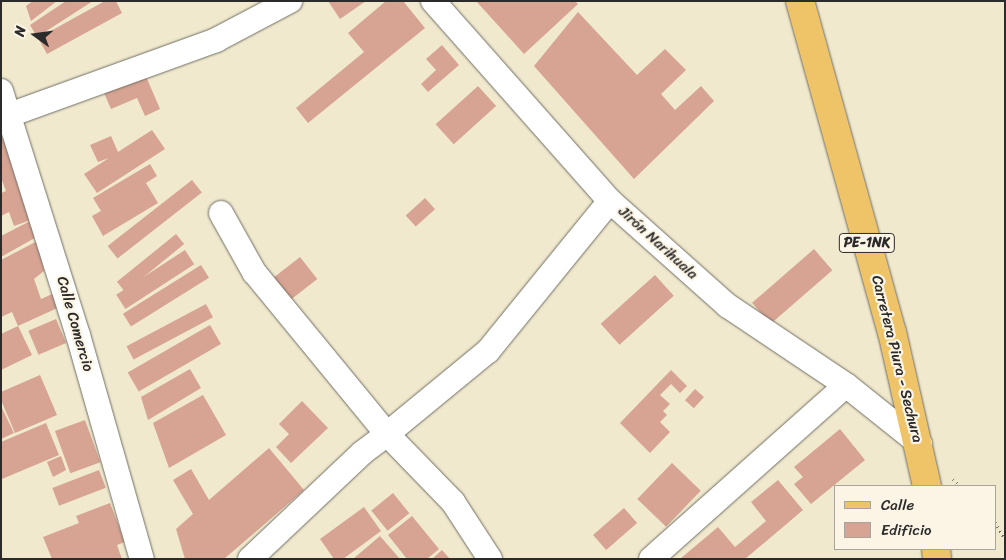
<!DOCTYPE html>
<html>
<head>
<meta charset="utf-8">
<style>
  body { margin:0 }
  #map { position:relative; width:1006px; height:560px; overflow:hidden; background:#f0e9ce; font-family:Sriracha,sans-serif }
  div>[style] { position:absolute }
  .building>* { inset:0; background:#d7a392; transform-origin:0 0 }
  .path>* { height:3px; margin-top:-1.5px; transform-origin:0; background:repeating-linear-gradient(90deg,#706e64 0 1px,transparent 0 5px) }
  .roads { filter:drop-shadow(0 0 1px #706e64) drop-shadow(0 0 1px #706e64) }
  .minor>* { height:24px; margin:-12px; padding:0 12px; transform-origin:12px; border-radius:12px; background:#fff }
  .major>* { height:28px; margin:-14px; padding:0 14px; transform-origin:14px; border-radius:14px; background:#efc469 }
  span { translate:-50% -50%; white-space:nowrap; text-align:center; line-height:1.15; -webkit-text-stroke:4.5px #fcf5e5; paint-order:stroke }
  .shield-label span { padding:1px 4px; background:#fcf5e5; border:1px solid; border-radius:4px; -webkit-text-stroke-width:0 }
  .shield-label { font-size:14px; color:#2b2b2b; font-weight:700 }
  .street-label { font-size:15px; color:#2b2b2b }
  .frame { position:absolute; inset:0; border:2px solid #2b2b2b; pointer-events:none }
  .legend { position:absolute; left:834px; top:485px; width:162px; height:65px; box-sizing:border-box; background:#fcf5e5; border:1px solid #a8a49b; margin:0; padding:6px 9px; list-style:none; font-size:15px; color:#2b2b2b }
  .legend li { display:flex; align-items:center; gap:10px; height:25px }
  .legend b { width:25px; border:1px solid #a8a49b }
  .north { position:absolute; left:10px; top:10px; width:50px; height:50px; -webkit-text-stroke:4px #fcf5e5; paint-order:stroke; rotate:284deg; font-size:14px; font-weight:700; line-height:20px; text-align:center; color:#2b2b2b }
  .north::after { content:''; display:block; margin:auto; width:18px; height:22px; background:#2b2b2b; clip-path:polygon(50% 0,100% 100%,50% 72%,0 100%) }
</style>
</head>
<body>
<div id="map">
  <div class="building">
    <i style="clip-path:polygon(33px 1px,57px 1px,31px 21px,26px 6px)"></i>
    <i style="clip-path:polygon(66px 1px,93px 1px,37px 37px,30px 25px)"></i>
    <i style="clip-path:polygon(105px 1px,116px 1px,122px 13px,47px 54px,38px 38px)"></i>
    <i style="clip-path:polygon(328px 1px,366px 1px,340px 19px)"></i>
    <i style="clip-path:polygon(386px 1px,403px 1px,425px 28px,308px 123px,296px 108px,364px 52px,348px 33px)"></i>
    <i style="clip-path:polygon(476px 1px,575px 1px,578px 4px,524px 54px)"></i>
    <i style="clip-path:polygon(578px 12px,637px 75px,665px 49px,686px 70px,661px 94px,675px 110px,701px 86px,714px 101px,634px 179px,534px 66px)"></i>
    <i style="clip-path:polygon(442px 45px,459px 65px,428px 92px,421px 84px,436px 70px,426px 59px)"></i>
    <i style="clip-path:polygon(145px 74px,160px 109px,145px 116px,137px 98px,111px 109px,104px 93px)"></i>
    <i style="left:478px;top:86px;width:27px;height:57px;rotate:48deg"></i>
    <i style="clip-path:polygon(152px 130px,165px 149px,97px 193px,84px 174px,109px 158px,98px 162px,90px 145px,111px 136px,118px 152px)"></i>
    <i style="clip-path:polygon(9px 136px,32px 202px,36px 218px,40px 235px,1px 257px,1px 236px,36px 218px,14px 226px,9px 212px,1px 216px,1px 193px,6px 191px,1px 178px,1px 139px)"></i>
    <i style="clip-path:polygon(150px 164px,157px 176px,146px 183px,158px 203px,103px 236px,92px 216px,101px 211px,93px 198px)"></i>
    <i style="left:192px;top:180px;width:16px;height:107px;rotate:52deg"></i>
    <i style="left:425px;top:198px;width:15px;height:26px;rotate:48deg"></i>
    <i style="left:176px;top:234px;width:13px;height:76px;rotate:51deg"></i>
    <i style="clip-path:polygon(43px 238px,48px 257px,42px 262px,44px 271px,34px 279px,41px 299px,59px 291px,64px 305px,18px 326px,12px 312px,1px 317px,1px 260px)"></i>
    <i style="left:814px;top:249px;width:28px;height:82px;rotate:49deg"></i>
    <i style="left:185px;top:250px;width:17px;height:82px;rotate:57deg"></i>
    <i style="left:300px;top:257px;width:28px;height:41px;rotate:52deg"></i>
    <i style="left:201px;top:265px;width:15px;height:92px;rotate:58deg"></i>
    <i style="left:655px;top:275px;width:28px;height:73px;rotate:48deg"></i>
    <i style="left:206px;top:304px;width:15px;height:90px;rotate:62deg"></i>
    <i style="left:56px;top:319px;width:26px;height:30px;rotate:67deg"></i>
    <i style="left:210px;top:325px;width:22px;height:95px;rotate:60deg"></i>
    <i style="clip-path:polygon(18px 326px,32px 355px,1px 370px,1px 334px)"></i>
    <i style="clip-path:polygon(190px 369px,201px 388px,148px 420px,141px 397px)"></i>
    <i style="clip-path:polygon(671px 370px,687px 386px,680px 393px,671px 384px,660px 395px,670px 404px,663px 411px,667px 415px,660px 422px,670px 432px,650px 453px,620px 423px)"></i>
    <i style="clip-path:polygon(40px 375px,57px 415px,15px 433px,1px 400px,1px 392px)"></i>
    <i style="left:695px;top:389px;width:12px;height:15px;rotate:42deg"></i>
    <i style="clip-path:polygon(203px 395px,226px 435px,169px 468px,153px 423px)"></i>
    <i style="clip-path:polygon(302px 401px,328px 428px,291px 463px,276px 447px,289px 434px,279px 424px)"></i>
    <i style="clip-path:polygon(1px 406px,14px 433px,1px 439px)"></i>
    <i style="left:85px;top:420px;width:45px;height:32px;rotate:70deg"></i>
    <i style="clip-path:polygon(46px 423px,59px 455px,2px 479px,1px 442px)"></i>
    <i style="clip-path:polygon(840px 429px,865px 460px,811px 504px,794px 484px,803px 477px,794px 467px)"></i>
    <i style="clip-path:polygon(269px 448px,304px 490px,224px 559px,185px 559px,176px 529px,193px 514px,173px 480px,191px 469px,209px 500px)"></i>
    <i style="clip-path:polygon(61px 456px,66px 470px,53px 477px,47px 462px)"></i>
    <i style="left:672px;top:463px;width:40px;height:50px;rotate:44deg"></i>
    <i style="left:99px;top:470px;width:19px;height:50px;rotate:69deg"></i>
    <i style="clip-path:polygon(778px 480px,803px 510px,745px 559px,680px 559px,718px 527px,735px 547px,766px 521px,751px 502px)"></i>
    <i style="left:393px;top:493px;width:26px;height:28px;rotate:51deg"></i>
    <i style="clip-path:polygon(110px 503px,125px 542px,117px 545px,122px 559px,52px 559px,43px 537px,79px 523px,76px 516px)"></i>
    <i style="clip-path:polygon(364px 507px,381px 531px,343px 559px,334px 559px,320px 539px)"></i>
    <i style="left:624px;top:508px;width:20px;height:41px;rotate:49deg"></i>
    <i style="clip-path:polygon(412px 516px,439px 549px,427px 559px,407px 559px,388px 535px)"></i>
    <i style="clip-path:polygon(380px 536px,400px 559px,353px 559px)"></i>
    <i style="clip-path:polygon(442px 550px,450px 559px,432px 559px)"></i>
  </div>
  <div class="path">
    <i style="left:953px;top:479px;width:10px;rotate:45deg"></i>
    <i style="left:995px;top:522px;width:20px;rotate:60deg"></i>
  </div>
  <div class="roads">
    <div class="minor">
      <i style="left:433px;top:1px;width:267px;rotate:48.5deg"></i>
      <i style="left:610px;top:201px;width:158px;rotate:41.7deg"></i>
      <i style="left:728px;top:306px;width:142px;rotate:33.8deg"></i>
      <i style="left:846px;top:385px;width:95px;rotate:38.6deg"></i>
      <i style="left:1px;top:91px;width:256px;rotate:72.5deg"></i>
      <i style="left:78px;top:335px;width:233px;rotate:74.1deg"></i>
      <i style="left:1px;top:118px;width:229px;rotate:-19.9deg"></i>
      <i style="left:216px;top:40px;width:84px;rotate:-27.8deg"></i>
      <i style="left:221px;top:213px;width:68px;rotate:60.8deg"></i>
      <i style="left:254px;top:272px;width:210px;rotate:50.6deg"></i>
      <i style="left:387px;top:434px;width:131px;rotate:-39.4deg"></i>
      <i style="left:488px;top:351px;width:193px;rotate:-50.9deg"></i>
      <i style="left:250px;top:559px;width:154px;rotate:-43.4deg"></i>
      <i style="left:362px;top:453px;width:31px;rotate:-37deg"></i>
      <i style="left:387px;top:434px;width:95px;rotate:45.9deg"></i>
      <i style="left:453px;top:502px;width:68px;rotate:57deg"></i>
      <i style="left:651px;top:559px;width:261px;rotate:-41.7deg"></i>
    </div>
    <div class="major">
      <i style="left:800px;top:1px;width:344px;rotate:74.5deg"></i>
      <i style="left:892px;top:332px;width:158px;rotate:77.2deg"></i>
      <i style="left:936px;top:549px;width:10px;rotate:84deg"></i>
    </div>
  </div>
  <div class="shield-label">
    <span style="left:867px;top:243px">PE-1NK</span>
  </div>
  <div class="street-label">
    <span style="left:658px;top:243px;rotate:42deg">Jirón Narihuala</span>
    <span style="left:75px;top:324px;rotate:74deg">Calle Comercio</span>
    <span style="left:897px;top:359px;rotate:76deg">Carretera Piura - Sechura</span>
  </div>
  <div class="frame"></div>
  <ul class="legend">
  <li><b style="height:6px;background:#efc469"></b>Calle</li>
  <li><b style="height:14px;background:#d7a392"></b>Edificio</li>
  </ul>
  <div class="north">N</div>
</div>
</body>
</html>
